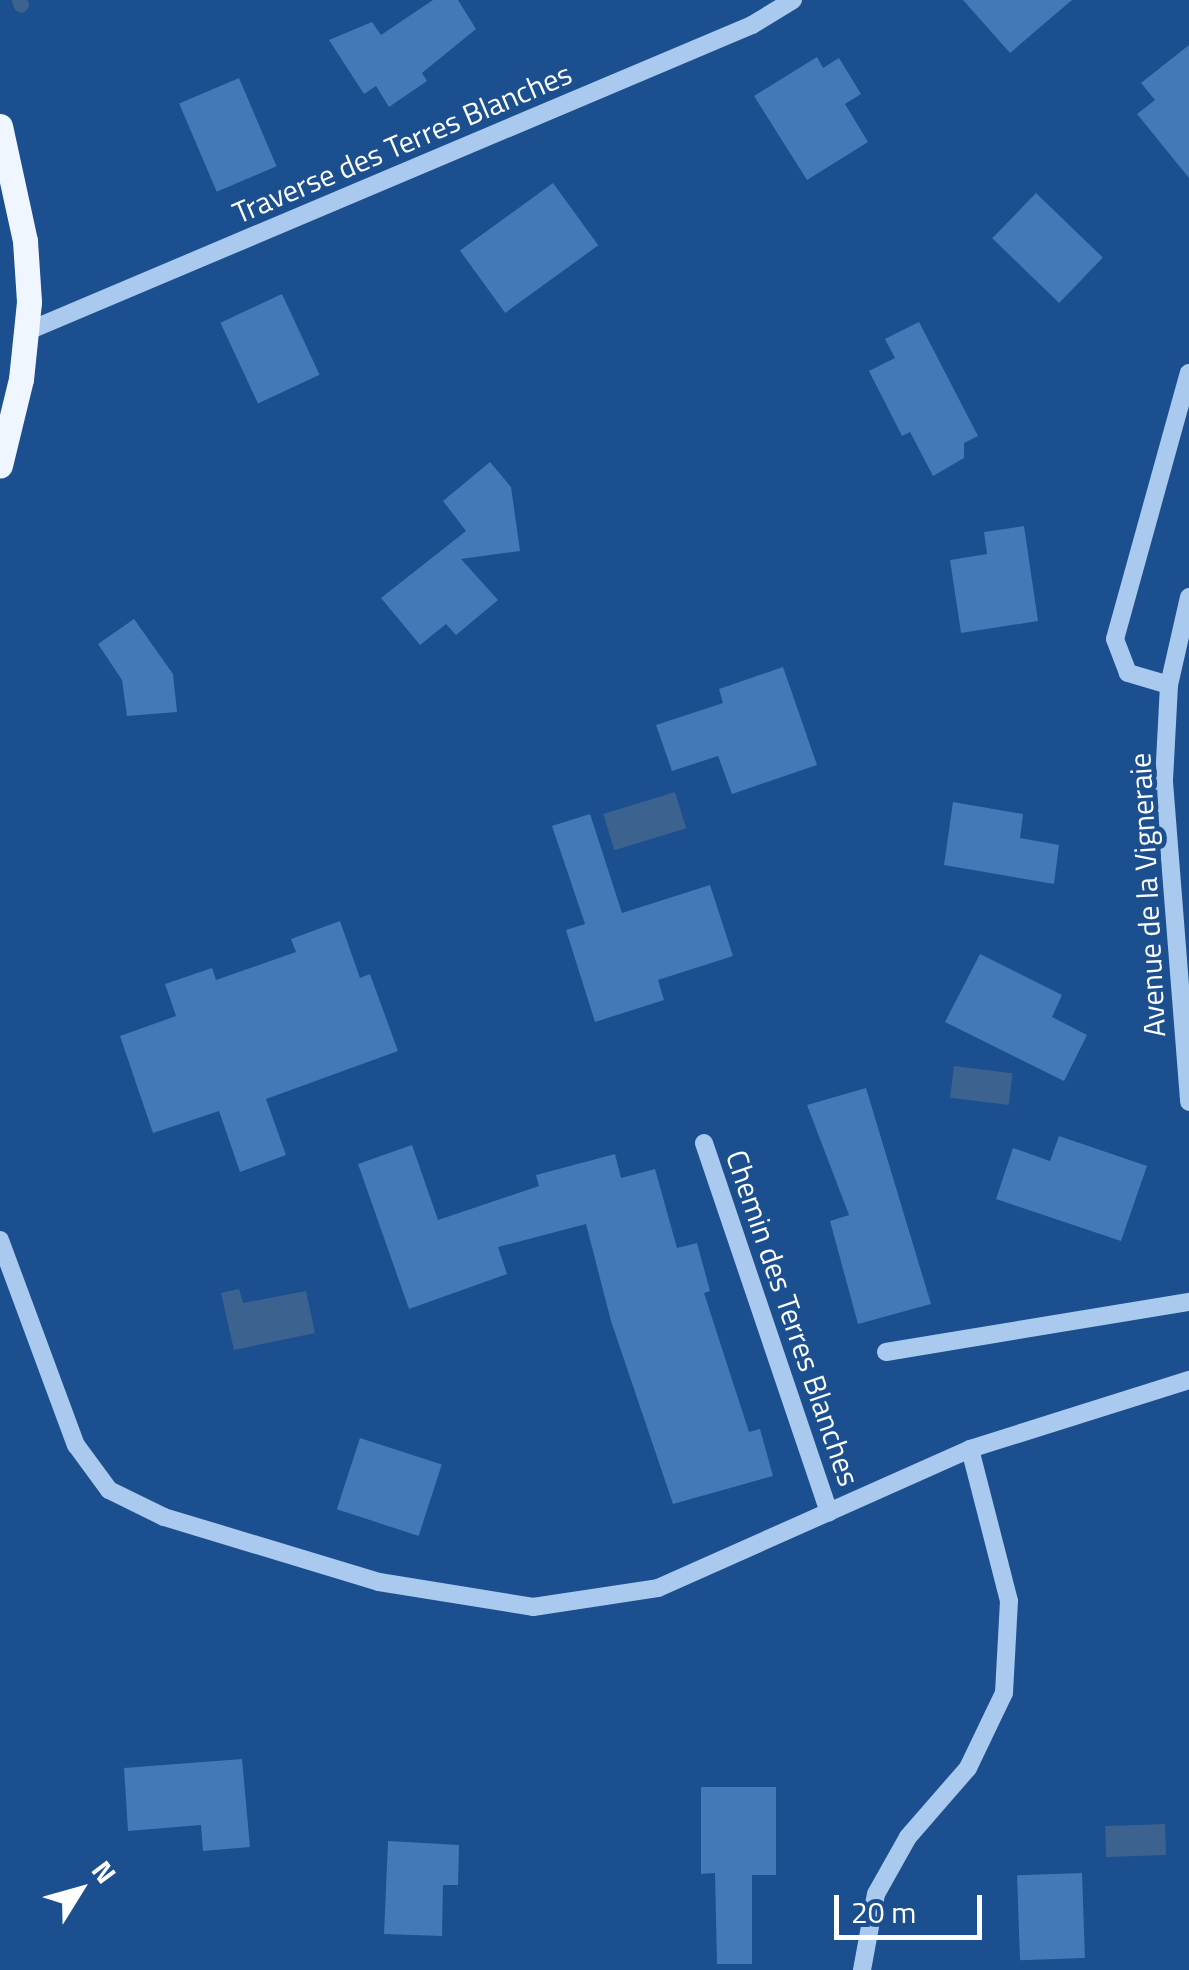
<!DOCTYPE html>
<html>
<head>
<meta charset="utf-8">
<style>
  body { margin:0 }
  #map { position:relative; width:1189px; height:1970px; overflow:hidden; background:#1b4f8f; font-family:"Titillium Web",sans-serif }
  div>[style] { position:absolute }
  .water>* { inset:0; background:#3c6290; transform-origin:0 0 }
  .stream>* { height:15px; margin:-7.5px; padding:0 7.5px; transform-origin:7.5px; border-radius:7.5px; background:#3c6290 }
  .building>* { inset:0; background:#4478b7; transform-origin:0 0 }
  .minor>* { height:18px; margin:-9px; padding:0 9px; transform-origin:9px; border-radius:9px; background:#a9c9ee }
  .major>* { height:25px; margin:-12.5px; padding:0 12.5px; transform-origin:12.5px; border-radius:12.5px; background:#f0f6ff }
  span { translate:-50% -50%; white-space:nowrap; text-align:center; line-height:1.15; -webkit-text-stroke:10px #1b4f8f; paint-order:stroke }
  .street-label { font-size:30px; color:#fff }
  .north { position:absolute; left:30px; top:1840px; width:100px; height:100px; -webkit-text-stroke:8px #1b4f8f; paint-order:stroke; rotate:53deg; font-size:28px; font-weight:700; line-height:40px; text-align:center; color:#fff }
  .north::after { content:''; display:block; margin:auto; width:35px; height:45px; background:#fff; clip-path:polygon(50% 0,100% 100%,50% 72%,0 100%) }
  .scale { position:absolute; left:834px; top:1895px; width:148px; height:45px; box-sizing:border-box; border:5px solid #fff; border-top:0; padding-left:12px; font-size:30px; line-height:35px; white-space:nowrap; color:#fff; -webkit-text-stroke:8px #1b4f8f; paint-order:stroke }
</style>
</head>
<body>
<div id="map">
  <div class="water">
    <i style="left:675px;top:792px;width:38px;height:75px;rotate:73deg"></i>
    <i style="left:954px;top:1066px;width:59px;height:32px;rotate:7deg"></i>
    <i style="clip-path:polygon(239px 1289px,243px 1303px,306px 1291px,315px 1333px,234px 1350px,221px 1293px)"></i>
    <i style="left:1165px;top:1824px;width:31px;height:60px;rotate:88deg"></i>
  </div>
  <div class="stream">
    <i style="left:19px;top:0;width:5px;rotate:68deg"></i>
  </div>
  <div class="building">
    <i style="clip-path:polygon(433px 0,458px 0,476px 29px,422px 73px,427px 81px,389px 107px,376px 86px,364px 94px,329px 40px,372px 22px,381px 35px)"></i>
    <i style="clip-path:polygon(963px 0,1072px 0,1010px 53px)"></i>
    <i style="clip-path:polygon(1189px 45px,1189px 178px,1137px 114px,1155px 100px,1141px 83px)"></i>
    <i style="clip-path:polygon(817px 57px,823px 68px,839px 58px,861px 94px,845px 104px,868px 142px,807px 180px,754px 96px)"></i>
    <i style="left:239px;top:78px;width:96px;height:65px;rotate:67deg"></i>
    <i style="left:553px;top:183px;width:77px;height:115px;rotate:54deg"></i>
    <i style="left:1036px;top:193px;width:93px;height:63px;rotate:44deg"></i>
    <i style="left:282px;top:294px;width:89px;height:68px;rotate:65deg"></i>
    <i style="clip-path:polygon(919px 322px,978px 436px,964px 443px,964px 458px,933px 476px,910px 432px,902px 436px,869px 371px,895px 358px,885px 339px)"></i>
    <i style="clip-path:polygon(490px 462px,511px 487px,520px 551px,461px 559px,498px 600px,456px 635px,446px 624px,420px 645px,381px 598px,466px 531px,443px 501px)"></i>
    <i style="clip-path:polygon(1024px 526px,1038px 621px,961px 633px,950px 560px,987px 554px,984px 532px)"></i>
    <i style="clip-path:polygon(134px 619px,173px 674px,177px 712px,127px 716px,122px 680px,98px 644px)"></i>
    <i style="clip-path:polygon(783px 667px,817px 765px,732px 794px,718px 756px,672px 771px,656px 725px,723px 703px,719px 689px)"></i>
    <i style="clip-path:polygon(953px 802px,1023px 814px,1020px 838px,1059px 845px,1054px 884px,944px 865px)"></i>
    <i style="clip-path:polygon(590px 814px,622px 913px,710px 885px,733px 956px,658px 980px,664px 1000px,595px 1022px,566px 930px,585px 924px,552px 826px)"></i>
    <i style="clip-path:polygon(340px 921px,360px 978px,370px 974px,398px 1051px,266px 1099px,286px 1155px,240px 1172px,219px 1111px,153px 1133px,120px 1036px,176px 1016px,165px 984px,212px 968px,216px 980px,296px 952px,291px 939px)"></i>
    <i style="clip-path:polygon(980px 954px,1062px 995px,1052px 1017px,1087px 1035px,1064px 1081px,945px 1022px)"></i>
    <i style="clip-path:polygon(866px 1088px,931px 1304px,858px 1324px,830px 1221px,849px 1215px,807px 1105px)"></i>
    <i style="clip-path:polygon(1059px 1136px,1147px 1166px,1121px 1241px,996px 1199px,1013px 1148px,1050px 1161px)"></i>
    <i style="clip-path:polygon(412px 1145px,438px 1220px,539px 1186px,536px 1175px,615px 1154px,621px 1178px,655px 1169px,677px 1248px,697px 1243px,710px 1291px,704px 1293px,749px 1432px,760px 1429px,773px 1476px,673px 1504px,611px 1321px,586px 1224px,498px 1247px,507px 1274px,409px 1309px,358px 1164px)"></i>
    <i style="left:360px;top:1438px;width:86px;height:75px;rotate:18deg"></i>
    <i style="clip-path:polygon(242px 1759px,250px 1847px,203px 1851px,201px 1825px,128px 1831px,124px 1768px)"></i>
    <i style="clip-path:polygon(701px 1787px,776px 1787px,776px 1875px,752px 1875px,752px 1964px,717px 1964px,715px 1873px,701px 1874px)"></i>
    <i style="clip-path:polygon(388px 1841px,459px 1845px,458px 1885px,443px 1885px,442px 1936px,384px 1934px)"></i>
    <i style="left:1082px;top:1873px;width:85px;height:65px;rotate:88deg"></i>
  </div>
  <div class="minor">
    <i style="left:28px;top:331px;width:786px;rotate:-22.91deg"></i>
    <i style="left:752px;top:25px;width:48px;rotate:-31.4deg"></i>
    <i style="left:1189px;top:597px;width:90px;rotate:102.8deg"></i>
    <i style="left:1169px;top:685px;width:97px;rotate:93deg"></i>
    <i style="left:1164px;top:782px;width:321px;rotate:85.5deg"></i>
    <i style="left:1169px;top:685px;width:43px;rotate:-163.7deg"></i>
    <i style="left:1128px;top:673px;width:36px;rotate:-111deg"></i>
    <i style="left:1115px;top:639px;width:276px;rotate:-74.5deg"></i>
    <i style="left:704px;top:1143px;width:390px;rotate:71.3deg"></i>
    <i style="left:0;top:1240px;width:219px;rotate:69.7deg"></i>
    <i style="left:76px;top:1445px;width:56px;rotate:53.7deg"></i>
    <i style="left:109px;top:1490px;width:61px;rotate:26.1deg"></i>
    <i style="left:164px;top:1517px;width:225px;rotate:16.8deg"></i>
    <i style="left:379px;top:1582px;width:156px;rotate:9.2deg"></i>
    <i style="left:533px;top:1607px;width:126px;rotate:-8.6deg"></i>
    <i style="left:658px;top:1588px;width:342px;rotate:-24deg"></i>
    <i style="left:970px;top:1449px;width:230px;rotate:-17.5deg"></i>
    <i style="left:886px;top:1352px;width:307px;rotate:-9.4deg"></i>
    <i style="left:862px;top:1970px;width:77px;rotate:-79.6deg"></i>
    <i style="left:876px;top:1894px;width:65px;rotate:-60.7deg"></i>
    <i style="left:908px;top:1837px;width:91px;rotate:-49deg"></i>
    <i style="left:968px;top:1768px;width:83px;rotate:-64.4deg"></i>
    <i style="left:1004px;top:1693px;width:92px;rotate:-86.9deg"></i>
    <i style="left:1009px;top:1601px;width:157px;rotate:-104.4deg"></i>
  </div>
  <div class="major">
    <i style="left:0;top:126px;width:118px;rotate:77.7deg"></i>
    <i style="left:25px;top:241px;width:61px;rotate:86.2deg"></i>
    <i style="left:29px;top:302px;width:77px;rotate:95.9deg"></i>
    <i style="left:21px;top:379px;width:89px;rotate:103.7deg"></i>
  </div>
  <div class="street-label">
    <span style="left:402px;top:143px;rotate:-23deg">Traverse des Terres Blanches</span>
    <span style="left:1147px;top:895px;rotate:-93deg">Avenue de la Vigneraie</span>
    <span style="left:793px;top:1318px;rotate:71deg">Chemin des Terres Blanches</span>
  </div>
  <div class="north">N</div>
  <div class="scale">20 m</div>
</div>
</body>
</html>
